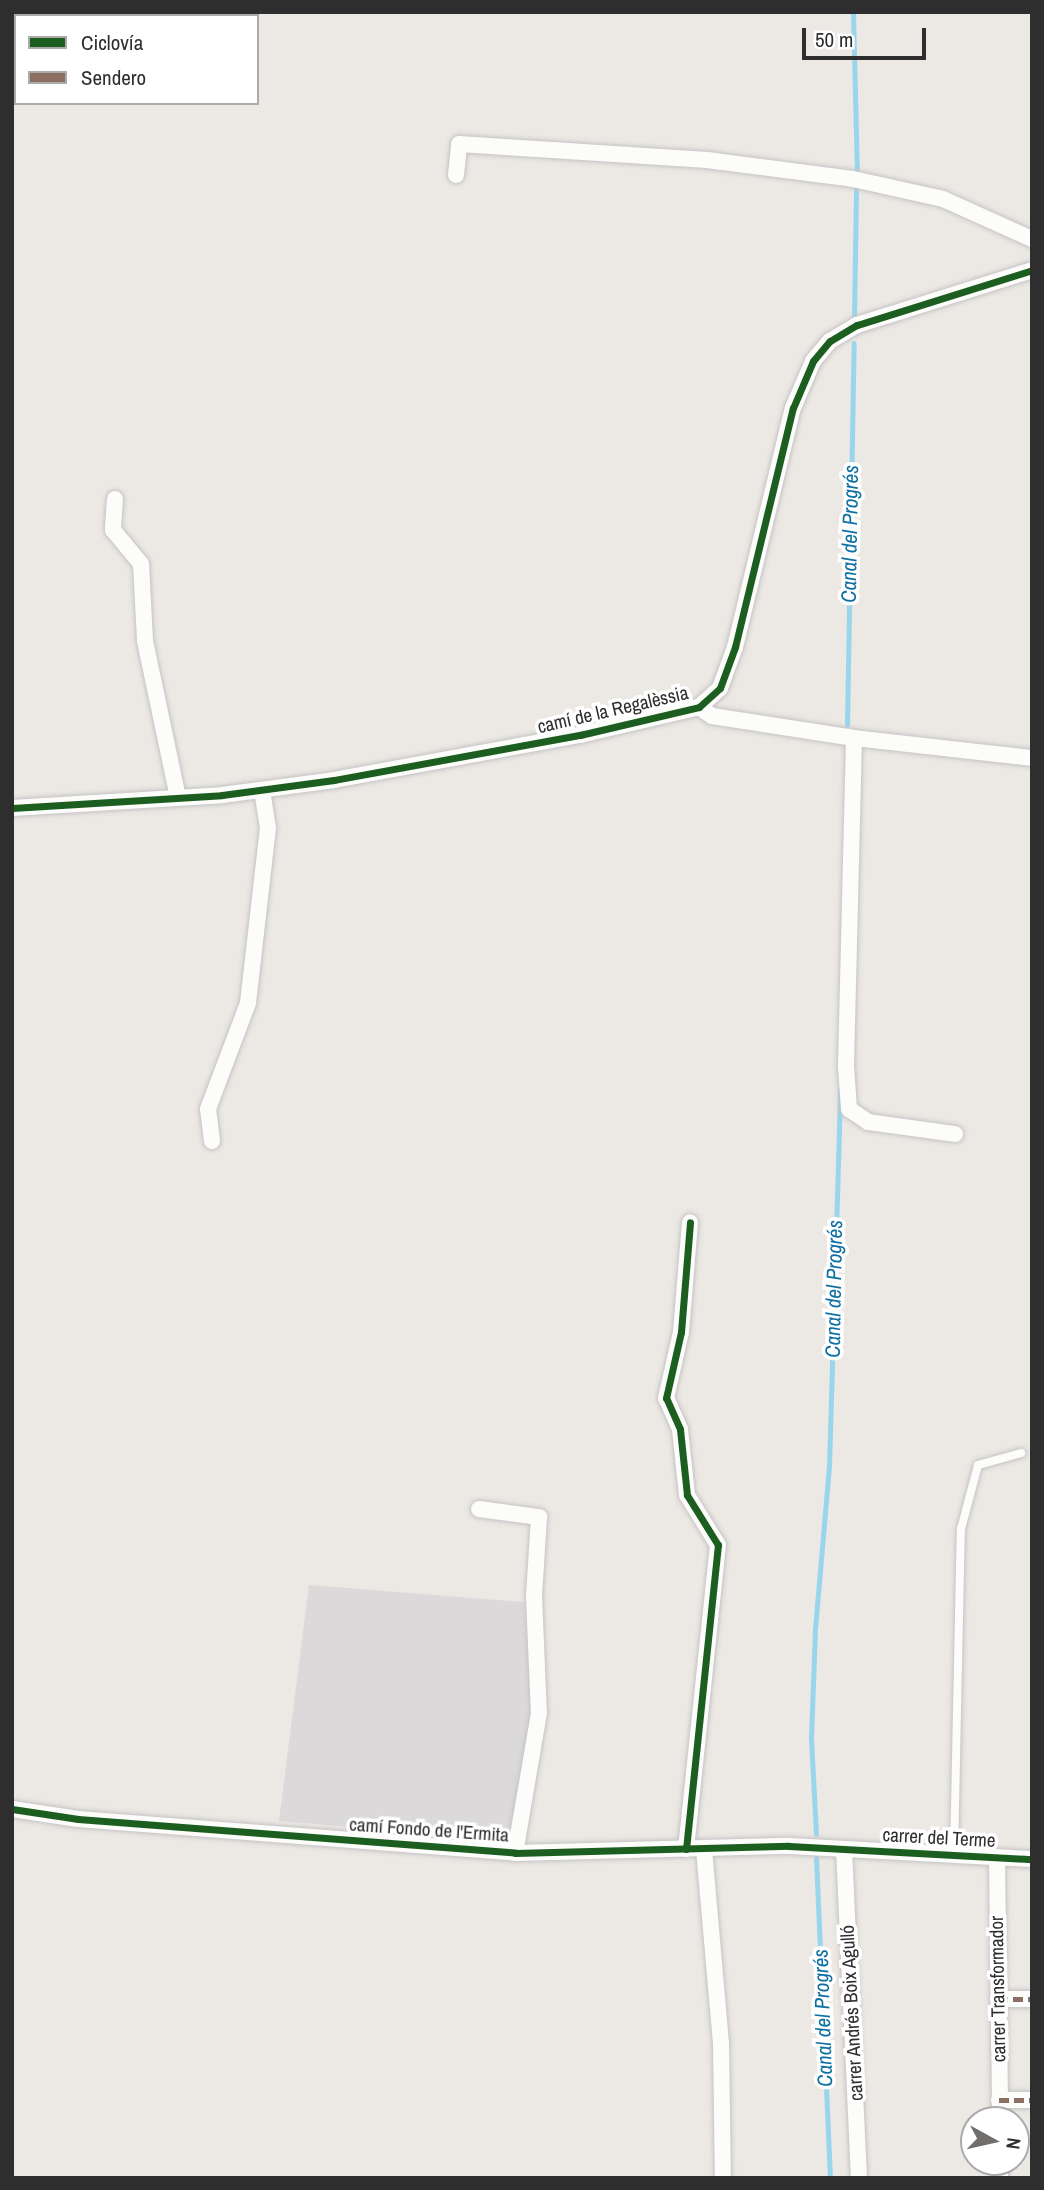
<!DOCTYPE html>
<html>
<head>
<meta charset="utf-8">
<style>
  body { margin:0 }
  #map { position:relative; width:1044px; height:2190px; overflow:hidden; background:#ece8e4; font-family:"Archivo Narrow",sans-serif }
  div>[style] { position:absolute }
  .industrial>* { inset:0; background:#dcd9db }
  .stream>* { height:5px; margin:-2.5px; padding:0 2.5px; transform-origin:2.5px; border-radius:2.5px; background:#99d6ec }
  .roads { filter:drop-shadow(0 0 2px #c5c4c5) drop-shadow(0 0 2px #c5c4c5) }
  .service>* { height:8px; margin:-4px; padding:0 4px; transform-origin:4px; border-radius:4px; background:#fcfcfb }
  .minor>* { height:16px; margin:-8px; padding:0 8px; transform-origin:8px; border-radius:8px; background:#fcfcfb }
  .quiet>* { height:5px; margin-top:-2.5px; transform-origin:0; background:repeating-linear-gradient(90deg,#8d6e63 0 10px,transparent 0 15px) }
  .cycleway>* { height:7px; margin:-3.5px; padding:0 3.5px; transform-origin:3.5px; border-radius:3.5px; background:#1b5e20 }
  span { translate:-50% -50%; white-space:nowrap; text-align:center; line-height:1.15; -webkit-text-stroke:7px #fff; paint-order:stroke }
  .street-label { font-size:19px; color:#2e2e2e }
  .water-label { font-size:21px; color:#0d6fa3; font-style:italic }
  .frame { position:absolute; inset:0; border:14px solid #2e2e2e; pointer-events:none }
  .legend { position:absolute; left:14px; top:14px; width:245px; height:91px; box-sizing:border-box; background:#fff; border:2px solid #ababab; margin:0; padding:9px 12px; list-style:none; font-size:21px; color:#2e2e2e }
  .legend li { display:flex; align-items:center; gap:14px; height:35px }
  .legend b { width:35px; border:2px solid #ababab }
  .north { position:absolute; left:960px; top:2106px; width:70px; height:70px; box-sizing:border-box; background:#fff; border:2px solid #ababab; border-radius:50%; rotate:98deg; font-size:19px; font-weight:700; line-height:28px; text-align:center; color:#2e2e2e }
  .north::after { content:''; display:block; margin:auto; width:24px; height:32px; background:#706f6e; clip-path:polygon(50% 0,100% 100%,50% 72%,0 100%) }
  .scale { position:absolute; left:802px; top:28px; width:124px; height:32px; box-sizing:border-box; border:4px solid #2e2e2e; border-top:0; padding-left:9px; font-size:21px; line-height:24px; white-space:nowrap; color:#2e2e2e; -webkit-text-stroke:5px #fff; paint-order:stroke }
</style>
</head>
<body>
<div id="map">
  <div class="industrial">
    <i style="clip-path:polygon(309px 1585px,524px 1602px,533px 1712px,508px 1840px,279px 1821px)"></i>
  </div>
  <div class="stream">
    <i style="left:853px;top:12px;width:162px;rotate:88.6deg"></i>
    <i style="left:854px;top:318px;width:133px;rotate:-89.1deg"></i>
    <i style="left:847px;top:725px;width:382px;rotate:-89deg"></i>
    <i style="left:816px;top:1834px;width:96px;rotate:-93deg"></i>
    <i style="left:811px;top:1738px;width:109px;rotate:-87.9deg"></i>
    <i style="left:815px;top:1629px;width:163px;rotate:-85.1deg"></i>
    <i style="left:829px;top:1467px;width:377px;rotate:-88.3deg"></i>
    <i style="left:816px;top:1858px;width:320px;rotate:87.5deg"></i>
  </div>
  <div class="roads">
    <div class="service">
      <i style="left:954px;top:1855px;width:326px;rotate:-88.8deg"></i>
      <i style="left:961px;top:1529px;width:66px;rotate:-75.1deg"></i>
      <i style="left:978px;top:1465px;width:45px;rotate:-15.6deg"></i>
    </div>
    <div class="minor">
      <i style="left:456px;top:175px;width:31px;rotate:-84deg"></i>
      <i style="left:459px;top:144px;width:249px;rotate:3.7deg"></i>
      <i style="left:707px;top:160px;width:147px;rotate:7.4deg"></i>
      <i style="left:853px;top:179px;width:92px;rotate:12.5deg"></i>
      <i style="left:943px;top:199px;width:98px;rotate:24.2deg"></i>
      <i style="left:115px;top:499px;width:31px;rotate:94deg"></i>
      <i style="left:113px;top:530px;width:44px;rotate:50.5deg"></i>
      <i style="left:141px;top:564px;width:77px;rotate:87deg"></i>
      <i style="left:145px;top:641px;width:159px;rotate:78.1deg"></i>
      <i style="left:699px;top:707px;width:16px;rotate:35deg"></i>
      <i style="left:712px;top:716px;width:144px;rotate:8.8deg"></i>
      <i style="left:854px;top:738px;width:328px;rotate:91.4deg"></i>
      <i style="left:846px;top:1066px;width:43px;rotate:86deg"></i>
      <i style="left:849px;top:1109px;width:23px;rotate:34deg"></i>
      <i style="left:868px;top:1122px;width:88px;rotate:7.9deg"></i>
      <i style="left:854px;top:738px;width:179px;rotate:6.4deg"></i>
      <i style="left:12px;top:808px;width:210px;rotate:-3.5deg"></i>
      <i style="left:222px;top:795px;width:113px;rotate:-7.6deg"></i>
      <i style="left:334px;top:780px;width:250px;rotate:-10.4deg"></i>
      <i style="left:580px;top:735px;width:122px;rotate:-13.2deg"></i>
      <i style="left:699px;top:707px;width:28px;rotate:-42deg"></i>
      <i style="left:720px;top:688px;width:44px;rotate:-69.9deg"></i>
      <i style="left:735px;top:647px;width:246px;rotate:-76.4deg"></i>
      <i style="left:793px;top:408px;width:51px;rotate:-66.9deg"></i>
      <i style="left:813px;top:361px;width:26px;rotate:-50deg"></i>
      <i style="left:830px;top:341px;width:31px;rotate:-31deg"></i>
      <i style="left:857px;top:325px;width:183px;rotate:-17.4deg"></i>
      <i style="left:212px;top:1141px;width:32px;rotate:-97deg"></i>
      <i style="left:208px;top:1109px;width:113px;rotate:-69.3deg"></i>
      <i style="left:248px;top:1003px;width:176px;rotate:-83.5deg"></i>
      <i style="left:268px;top:828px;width:38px;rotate:-99deg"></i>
      <i style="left:479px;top:1509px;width:61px;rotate:7.6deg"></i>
      <i style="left:539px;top:1517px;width:79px;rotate:93.6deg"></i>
      <i style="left:534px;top:1596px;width:117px;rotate:87.6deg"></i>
      <i style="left:539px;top:1713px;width:142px;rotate:99.7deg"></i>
      <i style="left:12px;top:1809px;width:67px;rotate:8.6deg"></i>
      <i style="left:78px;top:1819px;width:438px;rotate:4.4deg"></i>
      <i style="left:515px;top:1853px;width:274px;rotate:-1.5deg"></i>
      <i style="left:789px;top:1846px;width:243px;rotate:3.1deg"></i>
      <i style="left:686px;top:1849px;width:306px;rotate:-84deg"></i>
      <i style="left:718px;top:1545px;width:59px;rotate:-121.8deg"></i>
      <i style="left:687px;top:1495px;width:66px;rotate:-96.1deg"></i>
      <i style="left:680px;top:1429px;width:34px;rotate:-114deg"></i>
      <i style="left:666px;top:1398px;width:68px;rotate:-77.2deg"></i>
      <i style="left:681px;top:1332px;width:110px;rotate:-85.3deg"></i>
      <i style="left:704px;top:1849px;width:195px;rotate:85deg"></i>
      <i style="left:721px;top:2043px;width:135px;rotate:89.2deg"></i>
      <i style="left:844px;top:1849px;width:329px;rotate:87.4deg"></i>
      <i style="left:997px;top:1857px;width:263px;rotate:89.3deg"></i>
      <i style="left:998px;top:1999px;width:34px"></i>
      <i style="left:999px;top:2100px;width:33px"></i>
      <i style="left:1000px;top:2162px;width:16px;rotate:90deg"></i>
    </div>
  </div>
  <div class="quiet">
    <i style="left:998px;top:1999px;width:34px"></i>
    <i style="left:999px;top:2100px;width:33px"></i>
  </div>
  <div class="cycleway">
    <i style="left:12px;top:808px;width:210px;rotate:-3.5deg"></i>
    <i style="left:222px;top:795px;width:113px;rotate:-7.6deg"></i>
    <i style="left:334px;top:780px;width:250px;rotate:-10.4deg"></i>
    <i style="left:580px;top:735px;width:122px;rotate:-13.2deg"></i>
    <i style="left:699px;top:707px;width:28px;rotate:-42deg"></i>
    <i style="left:720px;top:688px;width:44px;rotate:-69.9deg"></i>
    <i style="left:735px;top:647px;width:246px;rotate:-76.4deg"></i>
    <i style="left:793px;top:408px;width:51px;rotate:-66.9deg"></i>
    <i style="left:813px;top:361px;width:26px;rotate:-50deg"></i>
    <i style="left:830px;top:341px;width:31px;rotate:-31deg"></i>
    <i style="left:857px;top:325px;width:183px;rotate:-17.4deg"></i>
    <i style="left:12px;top:1809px;width:67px;rotate:8.6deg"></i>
    <i style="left:78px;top:1819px;width:438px;rotate:4.4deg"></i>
    <i style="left:515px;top:1853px;width:274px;rotate:-1.5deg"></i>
    <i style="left:789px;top:1846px;width:243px;rotate:3.1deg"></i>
    <i style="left:686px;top:1849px;width:306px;rotate:-84deg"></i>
    <i style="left:718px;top:1545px;width:59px;rotate:-121.8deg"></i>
    <i style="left:687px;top:1495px;width:66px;rotate:-96.1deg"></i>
    <i style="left:680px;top:1429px;width:34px;rotate:-114deg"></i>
    <i style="left:666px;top:1398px;width:68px;rotate:-77.2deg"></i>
    <i style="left:681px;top:1332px;width:110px;rotate:-85.3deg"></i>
  </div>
  <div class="street-label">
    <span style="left:613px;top:710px;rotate:-13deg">camí de la Regalèssia</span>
    <span style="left:429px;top:1830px;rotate:4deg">camí Fondo de l'Ermita</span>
    <span style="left:939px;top:1838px;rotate:3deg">carrer del Terme</span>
    <span style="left:998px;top:1989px;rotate:-91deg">carrer Transformador</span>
    <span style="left:852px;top:2013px;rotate:-93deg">carrer Andrés Boix Agulló</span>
  </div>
  <div class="water-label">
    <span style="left:850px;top:534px;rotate:-89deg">Canal del Progrés</span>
    <span style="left:834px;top:1289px;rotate:-89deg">Canal del Progrés</span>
    <span style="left:823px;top:2018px;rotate:-92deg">Canal del Progrés</span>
  </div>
  <div class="frame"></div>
  <ul class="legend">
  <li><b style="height:9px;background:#1b5e20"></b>Ciclovía</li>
  <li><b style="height:9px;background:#8d6e63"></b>Sendero</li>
  </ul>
  <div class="north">N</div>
  <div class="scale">50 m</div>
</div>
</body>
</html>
